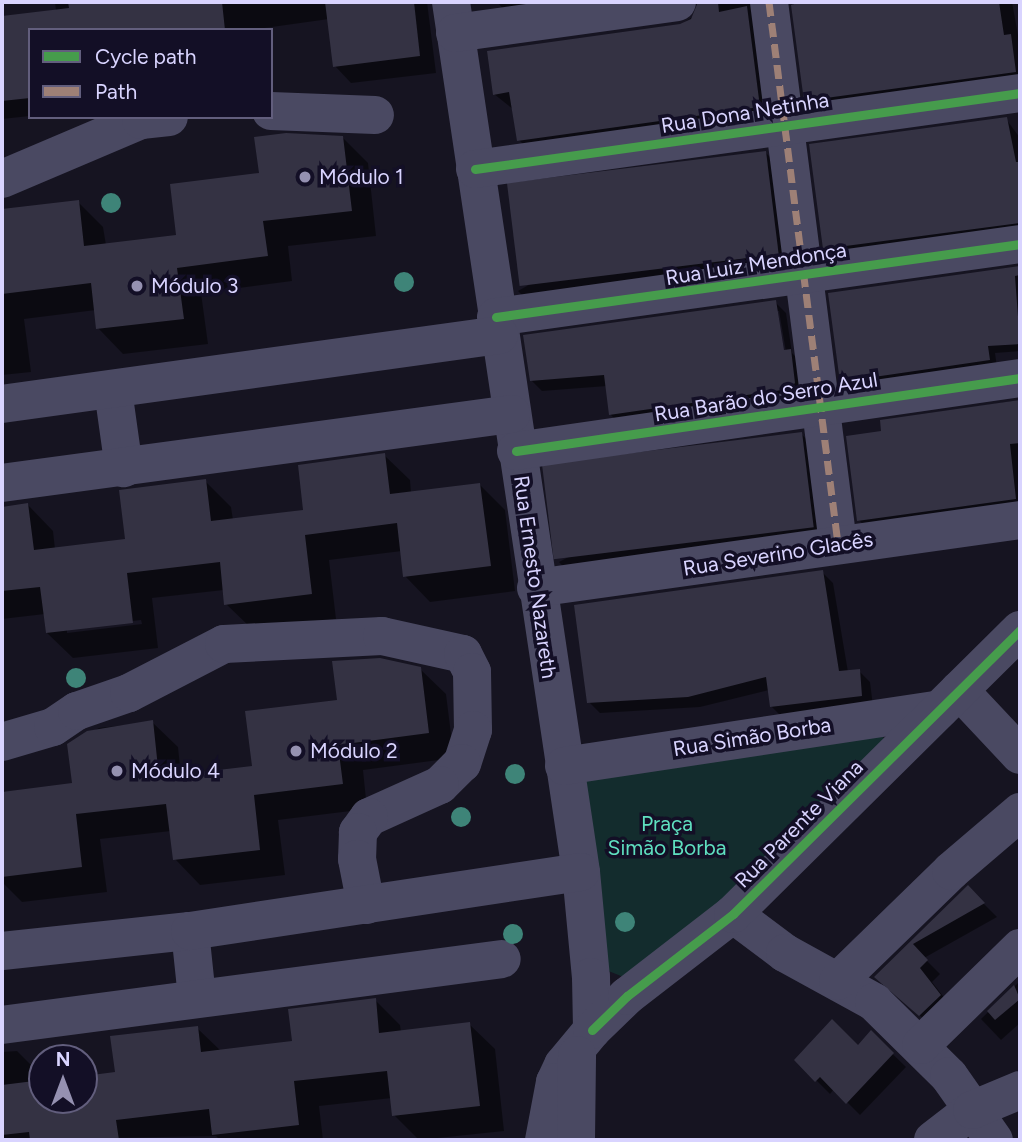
<!DOCTYPE html>
<html>
<head>
<meta charset="utf-8">
<style>
  body { margin:0 }
  #map { position:relative; width:1022px; height:1142px; overflow:hidden; background:#161421; font-family:Figtree,sans-serif }
  div>[style] { position:absolute }
  .green>* { inset:0; background:#132c2d }
  .shadow>* { inset:0; background:#0007 }
  .building>* { inset:0; background:#343243; transform-origin:0 0 }
  .minor>* { height:38px; margin:-19px; padding:0 19px; transform-origin:19px; border-radius:19px; background:#4a4962 }
  .quiet>* { height:7px; margin-top:-3.5px; transform-origin:0; background:repeating-linear-gradient(90deg,#9e8076 0 14px,transparent 0 21px) }
  .cycleway>* { height:9px; margin:-4.5px; padding:0 4.5px; transform-origin:4.5px; border-radius:4.5px; background:#469c4c }
  .trees>* { width:20px; height:20px; margin:-10px; border-radius:50%; background:#3e8478 }
  .dots>* { width:19px; height:19px; translate:-50% -50%; box-sizing:border-box; border:4px solid #130f26; border-radius:50% }
  span { translate:-50% -50%; white-space:nowrap; text-align:center; line-height:1.15; -webkit-text-stroke:7px #130f26; paint-order:stroke }
  .street-label { font-size:21px; color:#d9d4ff }
  .poi-label { font-size:21px; color:#d9d4ff }
  .left { translate:0 -50%; text-align:left }
  .park-label { font-size:21px; color:#5fe0c0 }
  .frame { position:absolute; inset:0; border:4px solid #d9d4ff; pointer-events:none }
  .legend { position:absolute; left:28px; top:28px; width:245px; height:91px; box-sizing:border-box; background:#130f26; border:2px solid #625e7d; margin:0; padding:9px 12px; list-style:none; font-size:21px; color:#d9d4ff }
  .legend li { display:flex; align-items:center; gap:14px; height:35px }
  .legend b { width:35px; border:2px solid #625e7d }
  .north { position:absolute; left:28px; top:1044px; width:70px; height:70px; box-sizing:border-box; background:#130f26; border:2px solid #625e7d; border-radius:50%; rotate:0deg; font-size:19px; font-weight:700; line-height:28px; text-align:center; color:#d9d4ff }
  .north::after { content:''; display:block; margin:auto; width:24px; height:32px; background:#9591b1; clip-path:polygon(50% 0,100% 100%,50% 72%,0 100%) }
</style>
</head>
<body>
<div id="map">
  <div class="green">
    <i style="clip-path:polygon(882px 730px,884px 741px,682px 943px,626px 978px,606px 970px,577px 768px)"></i>
  </div>
  <div class="shadow">
    <i style="clip-path:polygon(55px 2px,427px 2px,436px 73px,351px 83px,335px 66px,329px 19px,250px 30px,30px 30px,30px 116px,2px 119px,2px 18px,56px 11px)"></i>
    <i style="clip-path:polygon(497px 2px,653px 2px,514px 21px)"></i>
    <i style="clip-path:polygon(700px 2px,772px 2px,776px 123px,536px 157px,519px 140px,514px 110px,494px 94px,681px 25px,699px 12px)"></i>
    <i style="clip-path:polygon(793px 2px,1012px 2px,1020px 46px,1020px 89px,822px 117px,805px 100px)"></i>
    <i style="clip-path:polygon(1006px 119px,1020px 138px,1020px 236px,837px 261px,824px 249px)"></i>
    <i style="clip-path:polygon(342px 137px,368px 163px,376px 236px,288px 246px,292px 281px,201px 293px,208px 344px,123px 354px,98px 328px,96px 310px,24px 319px,31px 372px,2px 375px,2px 211px,78px 202px,103px 227px,106px 245px,178px 236px,261px 174px)"></i>
    <i style="clip-path:polygon(765px 152px,776px 163px,789px 264px,529px 302px,518px 291px)"></i>
    <i style="clip-path:polygon(1020px 268px,1020px 351px,995px 353px,997px 367px,849px 388px,842px 381px,830px 294px)"></i>
    <i style="clip-path:polygon(evenodd,775px 302px,786px 313px,792px 353px,801px 362px,805px 394px,621px 425px,611px 415px,607px 386px,542px 391px,531px 380px,775px 302px,776px 311px,779px 311px,787px 358px,784px 359px,776px 311px)"></i>
    <i style="clip-path:polygon(1020px 400px,1020px 512px,872px 533px,859px 520px,883px 433px,882px 422px)"></i>
    <i style="clip-path:polygon(801px 434px,814px 446px,826px 539px,571px 575px,559px 562px)"></i>
    <i style="clip-path:polygon(evenodd,384px 455px,410px 480px,411px 493px,480px 485px,505px 510px,515px 591px,430px 602px,405px 576px,402px 551px,329px 560px,336px 619px,252px 629px,226px 604px,224px 590px,152px 598px,158px 648px,73px 658px,47px 633px,45px 614px,2px 619px,2px 508px,28px 505px,53px 531px,55px 549px,127px 541px,205px 481px,231px 507px,233px 520px,305px 511px,384px 455px,141px 620px,142px 624px,67px 633px,67px 629px,141px 620px)"></i>
    <i style="clip-path:polygon(822px 572px,833px 583px,848px 672px,859px 671px,870px 682px,873px 706px,782px 717px,771px 706px,769px 690px,700px 707px,600px 713px,589px 702px)"></i>
    <i style="clip-path:polygon(420px 669px,446px 694px,454px 758px,363px 770px,367px 809px,278px 820px,285px 875px,200px 885px,175px 859px,171px 831px,100px 839px,107px 892px,22px 902px,2px 882px,2px 781px,5px 793px,74px 785px,69px 745px,99px 728px,152px 722px,178px 747px,181px 776px,254px 768px,339px 701px)"></i>
    <i style="clip-path:polygon(968px 888px,997px 917px,924px 958px,940px 974px,932px 982px,953px 1009px,934px 1028px,876px 977px)"></i>
    <i style="clip-path:polygon(1020px 981px,1020px 1023px,1001px 1040px,981px 1019px)"></i>
    <i style="clip-path:polygon(375px 1000px,400px 1025px,401px 1032px,469px 1024px,495px 1049px,504px 1131px,419px 1140px,394px 1115px,392px 1098px,319px 1106px,323px 1140px,220px 1140px,216px 1136px,2px 1140px,2px 1052px,17px 1051px,42px 1076px,42px 1100px,84px 1100px,84px 1078px,117px 1074px,197px 1028px,221px 1051px,294px 1043px)"></i>
    <i style="clip-path:polygon(871px 1033px,906px 1067px,860px 1115px,834px 1089px,830px 1094px,796px 1060px,858px 1047px)"></i>
  </div>
  <div class="building">
    <i style="clip-path:polygon(68px 2px,222px 2px,225px 30px,30px 30px,30px 98px,2px 101px,2px 16px,69px 8px)"></i>
    <i style="clip-path:polygon(325px 2px,414px 2px,420px 56px,333px 67px)"></i>
    <i style="clip-path:polygon(698px 2px,718px 2px,719px 12px,747px 6px,760px 107px,517px 141px,509px 92px,493px 95px,487px 51px,680px 24px,691px 19px)"></i>
    <i style="clip-path:polygon(801px 2px,999px 2px,1004px 35px,1011px 34px,1016px 72px,804px 101px,791px 5px)"></i>
    <i style="clip-path:polygon(1007px 117px,1016px 162px,1020px 162px,1020px 223px,823px 249px,809px 144px)"></i>
    <i style="clip-path:polygon(286px 133px,343px 136px,352px 211px,263px 221px,268px 256px,177px 268px,184px 319px,96px 329px,91px 283px,2px 294px,2px 209px,79px 200px,84px 246px,176px 235px,170px 184px,259px 173px,254px 137px)"></i>
    <i style="left:766px;top:151px;width:104px;height:261px;rotate:83deg"></i>
    <i style="clip-path:polygon(1020px 266px,1020px 275px,1015px 276px,1020px 344px,988px 346px,990px 360px,840px 382px,828px 293px)"></i>
    <i style="clip-path:polygon(776px 300px,784px 350px,791px 349px,795px 383px,789px 389px,609px 415px,604px 375px,530px 381px,523px 335px)"></i>
    <i style="clip-path:polygon(1020px 400px,1020px 443px,1010px 444px,1016px 499px,857px 521px,846px 436px,881px 431px,880px 420px)"></i>
    <i style="left:802px;top:432px;width:96px;height:262px;rotate:83deg"></i>
    <i style="clip-path:polygon(385px 453px,390px 494px,480px 483px,491px 566px,403px 577px,397px 523px,305px 535px,312px 594px,224px 605px,220px 562px,127px 573px,133px 623px,46px 633px,40px 587px,2px 591px,2px 507px,28px 503px,34px 550px,125px 539px,119px 490px,206px 479px,211px 521px,303px 510px,298px 465px)"></i>
    <i style="clip-path:polygon(823px 570px,839px 671px,860px 669px,862px 696px,770px 707px,766px 677px,688px 697px,587px 703px,574px 605px)"></i>
    <i style="clip-path:polygon(380px 658px,421px 667px,429px 733px,338px 745px,343px 784px,254px 795px,260px 850px,173px 860px,166px 804px,76px 814px,82px 867px,2px 877px,2px 792px,72px 783px,67px 744px,87px 731px,153px 720px,159px 777px,252px 766px,245px 711px,337px 700px,332px 661px)"></i>
    <i style="clip-path:polygon(968px 885px,985px 903px,913px 944px,928px 960px,920px 968px,941px 995px,919px 1016px,874px 977px)"></i>
    <i style="clip-path:polygon(1014px 985px,1020px 999px,995px 1020px,987px 1011px)"></i>
    <i style="clip-path:polygon(376px 998px,379px 1033px,470px 1022px,480px 1106px,392px 1116px,387px 1071px,294px 1081px,299px 1125px,212px 1135px,209px 1109px,116px 1120px,119px 1140px,30px 1140px,29px 1132px,2px 1135px,2px 1085px,42px 1080px,42px 1100px,84px 1100px,84px 1076px,115px 1072px,110px 1036px,198px 1026px,201px 1052px,292px 1041px,288px 1009px)"></i>
    <i style="clip-path:polygon(832px 1019px,858px 1045px,871px 1030px,894px 1053px,846px 1104px,820px 1077px,815px 1082px,794px 1060px)"></i>
  </div>
  <div class="minor">
    <i style="left:451px;top:2px;width:880px;rotate:81.5deg"></i>
    <i style="left:581px;top:872px;width:105px;rotate:84.6deg"></i>
    <i style="left:591px;top:977px;width:53px;rotate:88.9deg"></i>
    <i style="left:592px;top:1030px;width:45px;rotate:129.6deg"></i>
    <i style="left:563px;top:1065px;width:19px;rotate:115deg"></i>
    <i style="left:555px;top:1082px;width:59px;rotate:100.7deg"></i>
    <i style="left:769px;top:2px;width:546px;rotate:82.74deg"></i>
    <i style="left:455px;top:33px;width:224px;rotate:-7.9deg"></i>
    <i style="left:271px;top:111px;width:104px;rotate:2.2deg"></i>
    <i style="left:475px;top:169px;width:550px;rotate:-7.94deg"></i>
    <i style="left:2px;top:179px;width:151px;rotate:-23deg"></i>
    <i style="left:141px;top:120px;width:28px;rotate:-6deg"></i>
    <i style="left:496px;top:317px;width:529px;rotate:-7.93deg"></i>
    <i style="left:113px;top:390px;width:79px;rotate:82deg"></i>
    <i style="left:2px;top:404px;width:502px;rotate:-7.9deg"></i>
    <i style="left:516px;top:451px;width:509px;rotate:-8.24deg"></i>
    <i style="left:2px;top:483px;width:514px;rotate:-7.72deg"></i>
    <i style="left:536px;top:588px;width:489px;rotate:-8deg"></i>
    <i style="left:959px;top:690px;width:89px;rotate:46.8deg"></i>
    <i style="left:2px;top:742px;width:53px;rotate:-16.4deg"></i>
    <i style="left:53px;top:727px;width:29px;rotate:-34deg"></i>
    <i style="left:77px;top:711px;width:55px;rotate:-19.1deg"></i>
    <i style="left:129px;top:693px;width:107px;rotate:-27.3deg"></i>
    <i style="left:224px;top:644px;width:158px;rotate:-2.9deg"></i>
    <i style="left:382px;top:636px;width:83px;rotate:12.5deg"></i>
    <i style="left:463px;top:654px;width:20px;rotate:63deg"></i>
    <i style="left:472px;top:672px;width:58px;rotate:89deg"></i>
    <i style="left:473px;top:730px;width:35px;rotate:108deg"></i>
    <i style="left:462px;top:763px;width:31px;rotate:135deg"></i>
    <i style="left:440px;top:785px;width:78px;rotate:155.7deg"></i>
    <i style="left:369px;top:817px;width:19px;rotate:126deg"></i>
    <i style="left:358px;top:832px;width:27px;rotate:92deg"></i>
    <i style="left:357px;top:859px;width:47px;rotate:78.9deg"></i>
    <i style="left:564px;top:766px;width:380px;rotate:-8.6deg"></i>
    <i style="left:733px;top:914px;width:65px;rotate:36.9deg"></i>
    <i style="left:785px;top:953px;width:102px;rotate:28.8deg"></i>
    <i style="left:874px;top:1002px;width:105px;rotate:44.6deg"></i>
    <i style="left:949px;top:1076px;width:78px;rotate:54.9deg"></i>
    <i style="left:190px;top:931px;width:67px;rotate:84deg"></i>
    <i style="left:2px;top:951px;width:189px;rotate:-6.1deg"></i>
    <i style="left:190px;top:931px;width:395px;rotate:-8.6deg"></i>
    <i style="left:838px;top:981px;width:158px;rotate:-44.2deg"></i>
    <i style="left:951px;top:871px;width:91px;rotate:-40.5deg"></i>
    <i style="left:2px;top:1025px;width:504px;rotate:-7.52deg"></i>
    <i style="left:592px;top:1030px;width:49px;rotate:-44.2deg"></i>
    <i style="left:627px;top:996px;width:134px;rotate:-37.7deg"></i>
    <i style="left:733px;top:914px;width:404px;rotate:-44.7deg"></i>
    <i style="left:921px;top:1045px;width:139px;rotate:-44.4deg"></i>
    <i style="left:576px;top:1140px;width:85px;rotate:-89.3deg"></i>
    <i style="left:933px;top:1140px;width:49px;rotate:-37.6deg"></i>
    <i style="left:972px;top:1110px;width:52px;rotate:-22.6deg"></i>
  </div>
  <div class="quiet">
    <i style="left:769px;top:2px;width:546px;rotate:82.74deg"></i>
  </div>
  <div class="cycleway">
    <i style="left:475px;top:169px;width:550px;rotate:-7.94deg"></i>
    <i style="left:496px;top:317px;width:529px;rotate:-7.93deg"></i>
    <i style="left:516px;top:451px;width:509px;rotate:-8.24deg"></i>
    <i style="left:592px;top:1030px;width:49px;rotate:-44.2deg"></i>
    <i style="left:627px;top:996px;width:134px;rotate:-37.7deg"></i>
    <i style="left:733px;top:914px;width:404px;rotate:-44.7deg"></i>
  </div>
  <div class="trees">
    <i style="left:111px;top:203px"></i>
    <i style="left:404px;top:282px"></i>
    <i style="left:76px;top:678px"></i>
    <i style="left:515px;top:774px"></i>
    <i style="left:461px;top:817px"></i>
    <i style="left:625px;top:922px"></i>
    <i style="left:513px;top:934px"></i>
  </div>
  <div class="dots">
    <i style="left:305px;top:177px;background:#9591b1"></i>
    <i style="left:137px;top:286px;background:#9591b1"></i>
    <i style="left:296px;top:751px;background:#9591b1"></i>
    <i style="left:117px;top:771px;background:#9591b1"></i>
  </div>
  <div class="street-label">
    <span style="left:745px;top:113px;rotate:-9deg">Rua Dona Netinha</span>
    <span style="left:756px;top:264px;rotate:-9deg">Rua Luiz Mendonça</span>
    <span style="left:766px;top:397px;rotate:-9deg">Rua Barão do Serro Azul</span>
    <span style="left:778px;top:554px;rotate:-9deg">Rua Severino Glacês</span>
    <span style="left:535px;top:577px;rotate:82deg">Rua Ernesto Nazareth</span>
    <span style="left:752px;top:737px;rotate:-9deg">Rua Simão Borba</span>
    <span style="left:799px;top:824px;rotate:-45deg">Rua Parente Viana</span>
  </div>
  <div class="poi-label">
    <span class="left" style="left:319px;top:177px">Módulo 1</span>
    <span class="left" style="left:151px;top:286px">Módulo 3</span>
    <span class="left" style="left:310px;top:751px">Módulo 2</span>
    <span class="left" style="left:131px;top:771px">Módulo 4</span>
  </div>
  <div class="park-label">
    <span style="left:667px;top:836px">Praça<br>Simão Borba</span>
  </div>
  <div class="frame"></div>
  <ul class="legend">
  <li><b style="height:9px;background:#469c4c"></b>Cycle path</li>
  <li><b style="height:9px;background:#9e8076"></b>Path</li>
  </ul>
  <div class="north">N</div>
</div>
</body>
</html>
